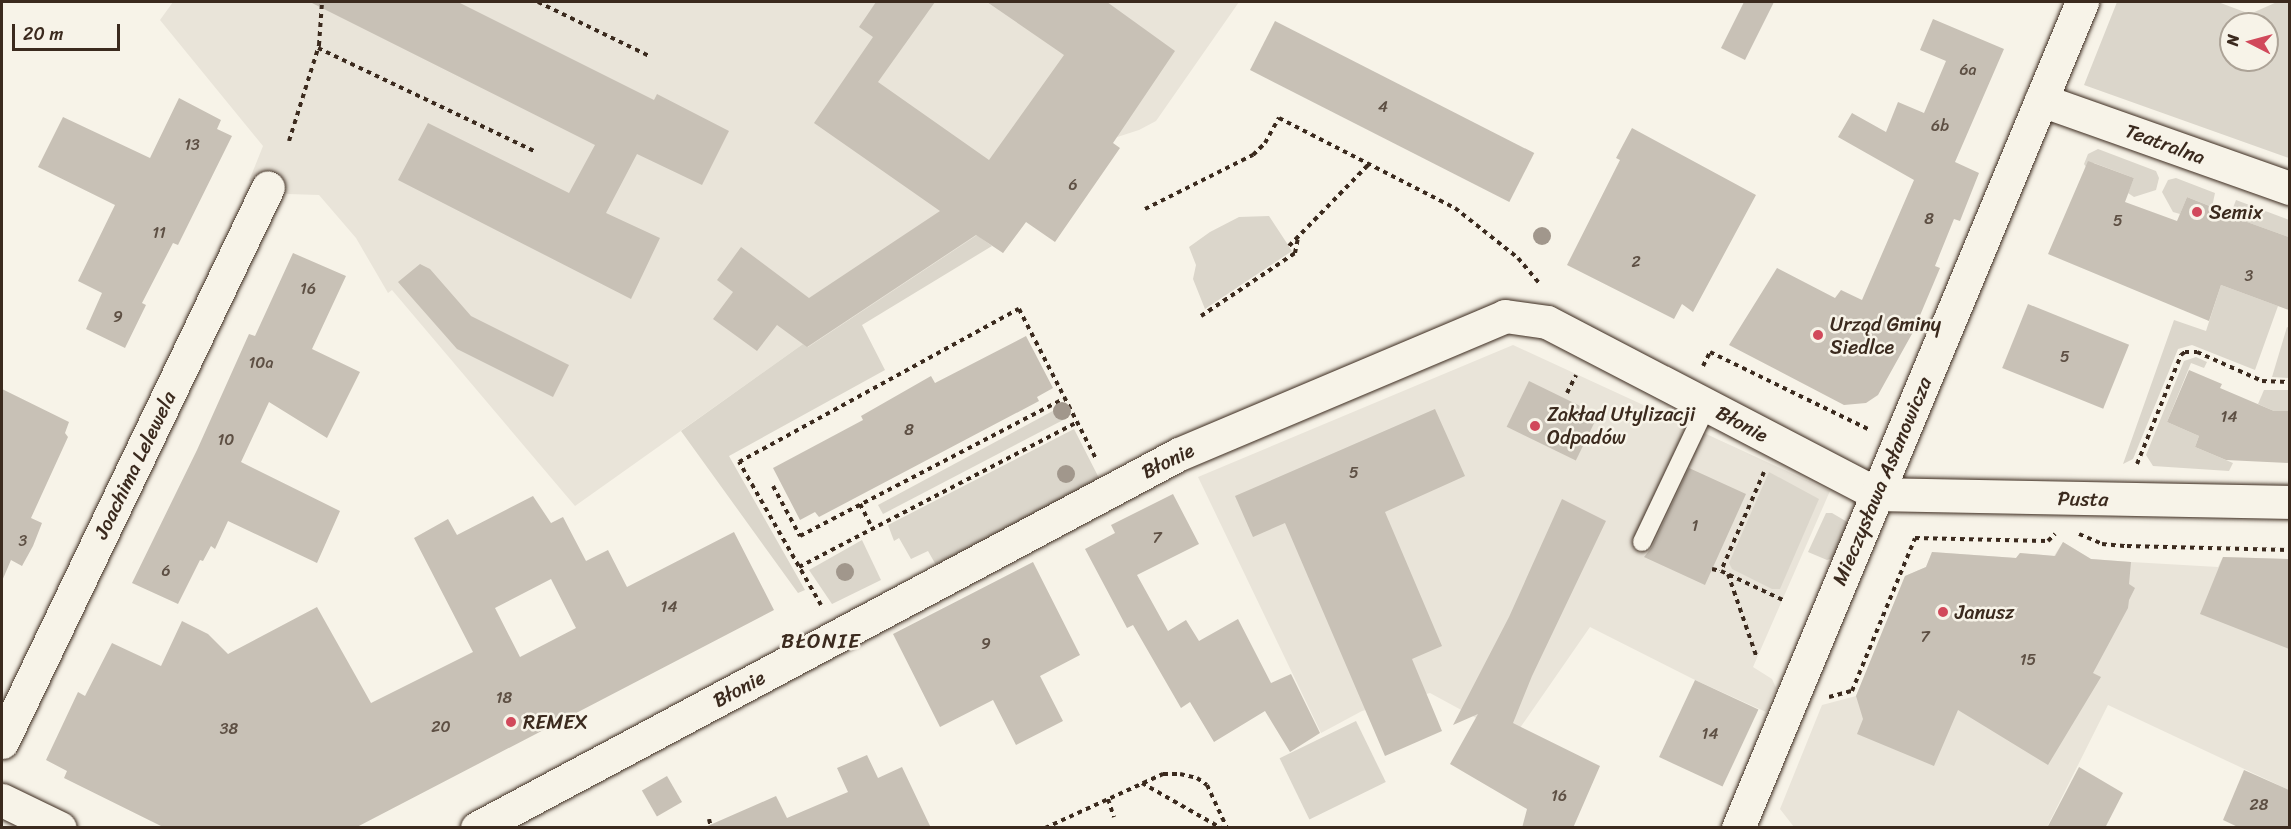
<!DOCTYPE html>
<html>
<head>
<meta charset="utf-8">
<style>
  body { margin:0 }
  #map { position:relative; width:2291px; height:829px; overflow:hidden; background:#f7f3e8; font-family:Sriracha,sans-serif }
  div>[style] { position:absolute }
  .built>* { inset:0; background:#e9e4d9 }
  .green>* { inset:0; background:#dbd6cb; transform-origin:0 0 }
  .building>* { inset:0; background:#c8c1b6; transform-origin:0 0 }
  .path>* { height:4px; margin-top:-2px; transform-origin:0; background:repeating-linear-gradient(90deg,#3b2a1e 0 4.5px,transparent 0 9px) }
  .roads { filter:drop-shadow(0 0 2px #3b2a1e) drop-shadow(0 0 2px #3b2a1e) }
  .lane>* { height:18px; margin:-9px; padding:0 9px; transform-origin:9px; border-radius:9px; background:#f7f3e8 }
  .street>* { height:33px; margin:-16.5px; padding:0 16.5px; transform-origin:16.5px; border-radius:16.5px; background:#f7f3e8 }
  .trees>* { width:18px; height:18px; margin:-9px; border-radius:50%; background:#a1978c }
  .dots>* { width:16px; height:16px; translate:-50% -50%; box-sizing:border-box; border:3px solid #f7f3e8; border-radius:50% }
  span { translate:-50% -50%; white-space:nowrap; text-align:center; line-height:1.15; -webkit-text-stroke:5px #f7f3e8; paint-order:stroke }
  .number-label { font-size:16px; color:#5e5044 }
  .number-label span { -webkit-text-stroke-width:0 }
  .street-label { font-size:20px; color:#3b2a1e }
  .poi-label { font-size:20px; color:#3b2a1e }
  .left { translate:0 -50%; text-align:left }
  .neighbourhood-label { font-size:21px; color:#3b2a1e; letter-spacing:1.5px }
  .frame { position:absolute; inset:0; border:3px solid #3b2a1e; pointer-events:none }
  .north { position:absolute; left:2219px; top:12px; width:60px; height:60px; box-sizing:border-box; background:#f7f3e8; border:2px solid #aca397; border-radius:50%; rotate:276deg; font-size:16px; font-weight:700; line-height:24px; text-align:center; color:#3b2a1e }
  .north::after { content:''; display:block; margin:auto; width:21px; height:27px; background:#d1495b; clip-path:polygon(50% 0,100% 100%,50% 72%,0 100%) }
  .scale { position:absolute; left:12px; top:24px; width:108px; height:27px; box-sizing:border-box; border:3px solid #3b2a1e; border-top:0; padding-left:8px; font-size:18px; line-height:21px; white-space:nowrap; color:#3b2a1e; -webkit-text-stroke:4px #f7f3e8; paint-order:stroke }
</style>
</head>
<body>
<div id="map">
  <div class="built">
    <i style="clip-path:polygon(173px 2px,1239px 2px,1156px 121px,1139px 130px,1108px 140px,1026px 222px,1003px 253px,977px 235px,808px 347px,803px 344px,575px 506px,392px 290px,388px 293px,356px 238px,319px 195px,288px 194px,249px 181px,263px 146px,160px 20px)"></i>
    <i style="clip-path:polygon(1513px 345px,1830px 491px,1753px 667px,1772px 679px,1776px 688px,1766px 712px,1695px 680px,1590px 627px,1513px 738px,1430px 693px,1362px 711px,1321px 733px,1198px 477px)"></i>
    <i style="clip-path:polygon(2063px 542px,2091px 559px,2131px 562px,2218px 567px,2223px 557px,2289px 559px,2289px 790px,2108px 705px,2047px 827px,1794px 827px,1780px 809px,1822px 705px,1856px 696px,1905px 576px,1926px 567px,1932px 552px,2016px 558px,2020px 553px,2054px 556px)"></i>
  </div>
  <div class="green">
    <i style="clip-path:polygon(evenodd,2117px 2px,2218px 2px,2250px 14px,2277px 2px,2289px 3px,2289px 158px,2084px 85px,2117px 2px,2231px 24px,2267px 24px,2267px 60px,2231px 60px,2231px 24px)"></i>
    <i style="clip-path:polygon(2098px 149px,2156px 171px,2159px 178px,2156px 190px,2134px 197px,2128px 193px,2134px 178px,2094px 163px,2086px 167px,2084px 164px,2088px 154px)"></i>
    <i style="clip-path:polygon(2176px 178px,2215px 193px,2212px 207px,2187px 197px,2180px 214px,2173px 212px,2162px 192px,2168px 180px)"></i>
    <i style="clip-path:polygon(2236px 200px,2289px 220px,2289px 237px,2230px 216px)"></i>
    <i style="clip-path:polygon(1269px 216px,1292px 251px,1205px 309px,1193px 279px,1196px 265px,1189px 247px,1210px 232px,1239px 217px)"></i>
    <i style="clip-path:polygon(977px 235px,992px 246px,862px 325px,885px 370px,729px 456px,805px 590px,798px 593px,681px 431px,803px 344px,808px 347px)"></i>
    <i style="clip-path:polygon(2221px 285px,2278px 306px,2255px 370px,2192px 345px,2178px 349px,2133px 459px,2123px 464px,2174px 320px,2206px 331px)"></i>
    <i style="clip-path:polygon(2287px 327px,2289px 328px,2289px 378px,2272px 377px)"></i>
    <i style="clip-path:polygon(2196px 357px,2207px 362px,2204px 368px,2191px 363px,2167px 422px,2199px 436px,2195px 447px,2233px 463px,2229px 471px,2153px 466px,2146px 455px,2184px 361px)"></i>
    <i style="clip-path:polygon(2264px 390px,2289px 390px,2289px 411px,2274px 411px,2258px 404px)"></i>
    <i style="clip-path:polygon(1062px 406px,1067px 418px,883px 514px,878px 505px)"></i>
    <i style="clip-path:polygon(1074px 429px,1101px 482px,936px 565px,928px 551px,911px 559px,899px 538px,894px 541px,888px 525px)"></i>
    <i style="clip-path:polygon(1769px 472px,1819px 499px,1780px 589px,1772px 589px,1732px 569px,1729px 563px)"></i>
    <i style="clip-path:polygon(1826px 513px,1832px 513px,1849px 523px,1836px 557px,1827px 560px,1808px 552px)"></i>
    <i style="clip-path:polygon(862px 540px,881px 580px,832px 604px,809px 570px)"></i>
    <i style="left:1356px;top:721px;width:68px;height:85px;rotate:64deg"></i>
  </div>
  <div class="building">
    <i style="clip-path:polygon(310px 2px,458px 2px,654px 100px,657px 94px,729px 131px,702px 185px,637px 154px,606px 213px,660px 238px,631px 299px,398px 180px,428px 123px,569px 193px,595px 145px)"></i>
    <i style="clip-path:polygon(876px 2px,935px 2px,878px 82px,989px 160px,1064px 55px,987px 2px,1107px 2px,1175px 51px,1113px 143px,1120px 148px,1055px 242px,1026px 222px,1003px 253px,976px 235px,807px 347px,777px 325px,757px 351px,713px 319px,733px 292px,717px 280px,741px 247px,809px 298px,940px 211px,814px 123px,873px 37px,859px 27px)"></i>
    <i style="clip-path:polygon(1744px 2px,1774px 2px,1745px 60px,1721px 48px)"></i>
    <i style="clip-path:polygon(1933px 19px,2004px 49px,1955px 162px,1979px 173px,1960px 221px,1954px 219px,1935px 266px,1940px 268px,1913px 332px,1878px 395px,1866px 403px,1844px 405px,1729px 345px,1777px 268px,1835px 298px,1841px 290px,1862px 300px,1914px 180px,1838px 137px,1852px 113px,1886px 132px,1898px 102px,1924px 113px,1946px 61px,1920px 50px)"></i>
    <i style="left:1275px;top:21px;width:291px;height:55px;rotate:27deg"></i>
    <i style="clip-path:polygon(179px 98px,221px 120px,217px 129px,232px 136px,178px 245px,173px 243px,142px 303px,146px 305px,125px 348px,86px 329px,102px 293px,78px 281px,115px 205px,38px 167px,63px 117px,150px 158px)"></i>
    <i style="clip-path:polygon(1632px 128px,1756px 195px,1693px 312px,1682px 304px,1674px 319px,1567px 265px,1620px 160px,1616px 158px)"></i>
    <i style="clip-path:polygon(2088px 161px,2134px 178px,2125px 202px,2177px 221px,2187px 197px,2212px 207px,2211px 209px,2289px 237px,2289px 310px,2221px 285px,2209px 321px,2048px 254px)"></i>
    <i style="clip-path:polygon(293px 253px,346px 276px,312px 349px,360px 372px,327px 438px,269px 402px,241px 462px,340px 511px,317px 563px,228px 521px,215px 549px,211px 546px,203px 561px,200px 560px,178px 604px,132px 583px,197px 450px,249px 334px,255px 336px)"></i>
    <i style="clip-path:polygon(420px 264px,430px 269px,471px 316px,569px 365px,553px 397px,457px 349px,398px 282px)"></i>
    <i style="left:2028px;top:304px;width:109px;height:69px;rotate:22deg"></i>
    <i style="clip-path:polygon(1026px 336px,1053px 388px,1037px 397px,1039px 401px,819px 517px,815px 512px,800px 520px,773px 468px,863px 420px,861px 416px,931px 376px,935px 383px)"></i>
    <i style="clip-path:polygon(2189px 370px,2222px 384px,2220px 388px,2274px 411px,2289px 411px,2289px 463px,2226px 460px,2195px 447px,2199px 436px,2167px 422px)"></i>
    <i style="left:1529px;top:381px;width:77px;height:51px;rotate:26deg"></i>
    <i style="clip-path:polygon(2px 389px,69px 422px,65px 433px,68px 437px,31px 518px,42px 523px,33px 546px,22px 566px,11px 560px,2px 581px)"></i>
    <i style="clip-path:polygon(1435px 409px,1465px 476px,1385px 512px,1442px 646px,1412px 659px,1442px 731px,1385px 756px,1285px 523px,1253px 537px,1235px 496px)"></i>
    <i style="clip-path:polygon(1689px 468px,1746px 494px,1705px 585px,1644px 557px,1652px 547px)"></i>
    <i style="clip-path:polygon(1173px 494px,1199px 544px,1137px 575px,1168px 631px,1186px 620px,1199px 641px,1238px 619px,1271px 683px,1291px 674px,1320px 733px,1290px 752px,1265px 711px,1214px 742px,1190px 702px,1181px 708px,1133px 625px,1127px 628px,1085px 549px,1115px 533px,1111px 525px)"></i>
    <i style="clip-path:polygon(evenodd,533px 496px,551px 523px,563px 517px,586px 561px,608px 550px,627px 587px,734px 532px,774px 610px,355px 828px,165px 828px,64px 778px,67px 771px,46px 760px,78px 692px,85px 696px,112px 643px,161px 666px,182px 621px,208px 634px,228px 654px,317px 607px,371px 703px,473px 652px,414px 538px,448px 519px,457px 535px,533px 496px,551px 579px,576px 628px,520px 657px,495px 608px,551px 579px)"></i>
    <i style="clip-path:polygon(1562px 499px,1606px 521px,1532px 676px,1513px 723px,1600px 766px,1573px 828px,1522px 828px,1527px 809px,1450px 764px,1478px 714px,1453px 725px,1509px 617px)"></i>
    <i style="clip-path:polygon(2063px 542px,2091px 559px,2131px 562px,2129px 584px,2135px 588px,2129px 600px,2128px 608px,2093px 673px,2101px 677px,2048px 765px,1958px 710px,1934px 766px,1857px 734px,1863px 719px,1856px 696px,1905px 576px,1926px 567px,1932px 552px,2016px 558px,2020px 553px,2055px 556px)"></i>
    <i style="clip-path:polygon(2223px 557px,2289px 559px,2289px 649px,2200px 614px)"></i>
    <i style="clip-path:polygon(1033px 562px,1080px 655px,1040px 676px,1063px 721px,1016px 745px,993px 700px,940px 727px,893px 634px)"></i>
    <i style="left:1695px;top:680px;width:70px;height:85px;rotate:25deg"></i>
    <i style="clip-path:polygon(867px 755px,878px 778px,902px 767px,931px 828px,703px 828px,776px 796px,787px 818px,848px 792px,837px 768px)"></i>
    <i style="clip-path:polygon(2079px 767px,2123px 793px,2105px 828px,2047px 828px)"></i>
    <i style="clip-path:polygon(2244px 770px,2289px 790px,2289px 828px,2240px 828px,2223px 820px)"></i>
    <i style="left:667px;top:776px;width:30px;height:29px;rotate:60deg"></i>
  </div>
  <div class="path">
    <i style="left:538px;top:2px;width:123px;rotate:25.9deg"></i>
    <i style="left:318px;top:48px;width:239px;rotate:25.5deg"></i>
    <i style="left:289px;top:141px;width:101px;rotate:-72.6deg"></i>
    <i style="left:319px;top:45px;width:43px;rotate:-86deg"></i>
    <i style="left:1145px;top:209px;width:121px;rotate:-26.6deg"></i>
    <i style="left:1253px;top:155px;width:17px;rotate:-45deg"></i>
    <i style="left:1265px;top:143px;width:29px;rotate:-61deg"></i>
    <i style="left:1279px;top:118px;width:198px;rotate:27.1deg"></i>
    <i style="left:1455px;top:208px;width:80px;rotate:38.4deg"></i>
    <i style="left:1518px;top:258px;width:35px;rotate:50deg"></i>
    <i style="left:1289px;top:246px;width:116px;rotate:-45.7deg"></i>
    <i style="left:1201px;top:316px;width:113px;rotate:-33.8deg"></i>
    <i style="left:1295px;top:253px;width:16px;rotate:-79deg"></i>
    <i style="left:1703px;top:366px;width:16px;rotate:-63deg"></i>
    <i style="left:1710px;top:352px;width:176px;rotate:26deg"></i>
    <i style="left:1567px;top:393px;width:20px;rotate:-63deg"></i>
    <i style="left:2137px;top:464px;width:118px;rotate:-68deg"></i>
    <i style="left:2181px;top:355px;width:5px;rotate:-37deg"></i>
    <i style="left:2185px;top:352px;width:12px"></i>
    <i style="left:2197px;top:352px;width:71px;rotate:24deg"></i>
    <i style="left:2262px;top:381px;width:28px;rotate:2deg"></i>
    <i style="left:1764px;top:472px;width:108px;rotate:113.5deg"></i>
    <i style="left:1721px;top:571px;width:68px;rotate:25.1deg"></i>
    <i style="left:773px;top:486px;width:57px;rotate:61.6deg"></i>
    <i style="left:800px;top:536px;width:299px;rotate:-27.5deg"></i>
    <i style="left:860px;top:504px;width:27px;rotate:63deg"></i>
    <i style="left:2079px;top:534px;width:25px;rotate:23deg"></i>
    <i style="left:2102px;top:544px;width:25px;rotate:5deg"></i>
    <i style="left:2127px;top:546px;width:163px;rotate:1.4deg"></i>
    <i style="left:799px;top:567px;width:314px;rotate:-27.5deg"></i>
    <i style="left:1712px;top:569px;width:9px;rotate:13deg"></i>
    <i style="left:1728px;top:574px;width:89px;rotate:71deg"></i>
    <i style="left:821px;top:605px;width:165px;rotate:-119.8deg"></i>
    <i style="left:739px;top:462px;width:319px;rotate:-28.7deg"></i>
    <i style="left:1019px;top:309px;width:169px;rotate:62.8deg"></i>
    <i style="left:1829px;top:697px;width:24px;rotate:-15deg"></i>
    <i style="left:1852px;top:691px;width:165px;rotate:-67.6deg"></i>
    <i style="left:1915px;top:538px;width:133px;rotate:1.3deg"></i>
    <i style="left:2048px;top:541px;width:10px;rotate:-45deg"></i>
    <i style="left:1142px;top:783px;width:91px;rotate:29.7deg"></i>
    <i style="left:1108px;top:799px;width:19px;rotate:72deg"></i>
    <i style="left:709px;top:819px;width:9px;rotate:77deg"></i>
    <i style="left:1045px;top:828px;width:130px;rotate:-24.6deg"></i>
    <i style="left:1163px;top:774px;width:17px"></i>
    <i style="left:1180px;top:774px;width:17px;rotate:13deg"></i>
    <i style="left:1197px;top:778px;width:12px;rotate:35deg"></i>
    <i style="left:1207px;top:785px;width:47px;rotate:65.1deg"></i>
  </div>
  <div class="roads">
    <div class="lane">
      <i style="left:1642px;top:542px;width:152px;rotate:-64.6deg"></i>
    </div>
    <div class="street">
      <i style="left:2041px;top:100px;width:264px;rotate:19.5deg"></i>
      <i style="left:2px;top:742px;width:615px;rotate:-64.39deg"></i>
      <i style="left:2px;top:800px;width:64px;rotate:25.8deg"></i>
      <i style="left:477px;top:828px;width:795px;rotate:-28.05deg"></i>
      <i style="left:1179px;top:454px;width:354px;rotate:-22.9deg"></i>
      <i style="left:1505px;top:316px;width:42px;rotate:8.1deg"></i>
      <i style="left:1547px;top:322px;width:372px;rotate:27.5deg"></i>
      <i style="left:1877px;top:494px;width:413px;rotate:1.1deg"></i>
      <i style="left:1738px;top:828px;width:895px;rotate:-67.39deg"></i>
    </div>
  </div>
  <div class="trees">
    <i style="left:1542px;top:236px"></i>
    <i style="left:1062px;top:411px"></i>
    <i style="left:1066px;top:474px"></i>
    <i style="left:845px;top:572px"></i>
  </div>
  <div class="dots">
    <i style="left:2197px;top:212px;background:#d1495b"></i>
    <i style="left:1818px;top:335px;background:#d1495b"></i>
    <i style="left:1535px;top:426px;background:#d1495b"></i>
    <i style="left:1943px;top:612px;background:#d1495b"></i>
    <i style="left:511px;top:722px;background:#d1495b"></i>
  </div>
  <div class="number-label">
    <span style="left:1968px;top:70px">6a</span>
    <span style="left:1383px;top:107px">4</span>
    <span style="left:1940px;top:126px">6b</span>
    <span style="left:192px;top:145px">13</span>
    <span style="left:1073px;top:185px">6</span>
    <span style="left:1929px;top:219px">8</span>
    <span style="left:2118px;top:221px">5</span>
    <span style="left:159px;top:233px">11</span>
    <span style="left:1636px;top:262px">2</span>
    <span style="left:2249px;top:276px">3</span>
    <span style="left:308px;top:289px">16</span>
    <span style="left:118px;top:317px">9</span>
    <span style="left:2065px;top:357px">5</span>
    <span style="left:261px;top:363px">10a</span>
    <span style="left:2229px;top:417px">14</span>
    <span style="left:909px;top:430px">8</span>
    <span style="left:226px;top:440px">10</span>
    <span style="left:1354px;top:473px">5</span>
    <span style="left:1695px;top:526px">1</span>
    <span style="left:1157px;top:538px">7</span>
    <span style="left:23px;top:541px">3</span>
    <span style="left:166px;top:571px">6</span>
    <span style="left:669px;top:607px">14</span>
    <span style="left:1925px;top:637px">7</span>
    <span style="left:986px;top:644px">9</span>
    <span style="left:2028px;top:660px">15</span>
    <span style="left:504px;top:698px">18</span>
    <span style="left:441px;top:727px">20</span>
    <span style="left:229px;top:729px">38</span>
    <span style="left:1710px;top:734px">14</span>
    <span style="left:1559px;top:796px">16</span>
    <span style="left:2259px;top:805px">28</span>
  </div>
  <div class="street-label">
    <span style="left:2165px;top:144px;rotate:20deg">Teatralna</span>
    <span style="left:1742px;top:424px;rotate:28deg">Błonie</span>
    <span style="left:1168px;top:461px;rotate:-26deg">Błonie</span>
    <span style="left:135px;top:465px;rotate:-64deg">Joachima Lelewela</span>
    <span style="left:1882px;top:481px;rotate:-67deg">Mieczysława Asłanowicza</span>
    <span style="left:2083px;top:499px;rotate:1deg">Pusta</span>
    <span style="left:739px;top:689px;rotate:-28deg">Błonie</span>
  </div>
  <div class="poi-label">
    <span class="left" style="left:2209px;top:212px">Semix</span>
    <span class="left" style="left:1830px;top:336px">Urząd Gminy<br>Siedlce</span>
    <span class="left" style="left:1547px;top:426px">Zakład Utylizacji<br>Odpadów</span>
    <span class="left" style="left:1955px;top:612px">Janusz</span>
    <span class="left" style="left:523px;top:722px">REMEX</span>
  </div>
  <div class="neighbourhood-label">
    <span style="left:821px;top:641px">BŁONIE</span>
  </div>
  <div class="frame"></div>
  <div class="north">N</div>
  <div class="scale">20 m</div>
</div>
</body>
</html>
